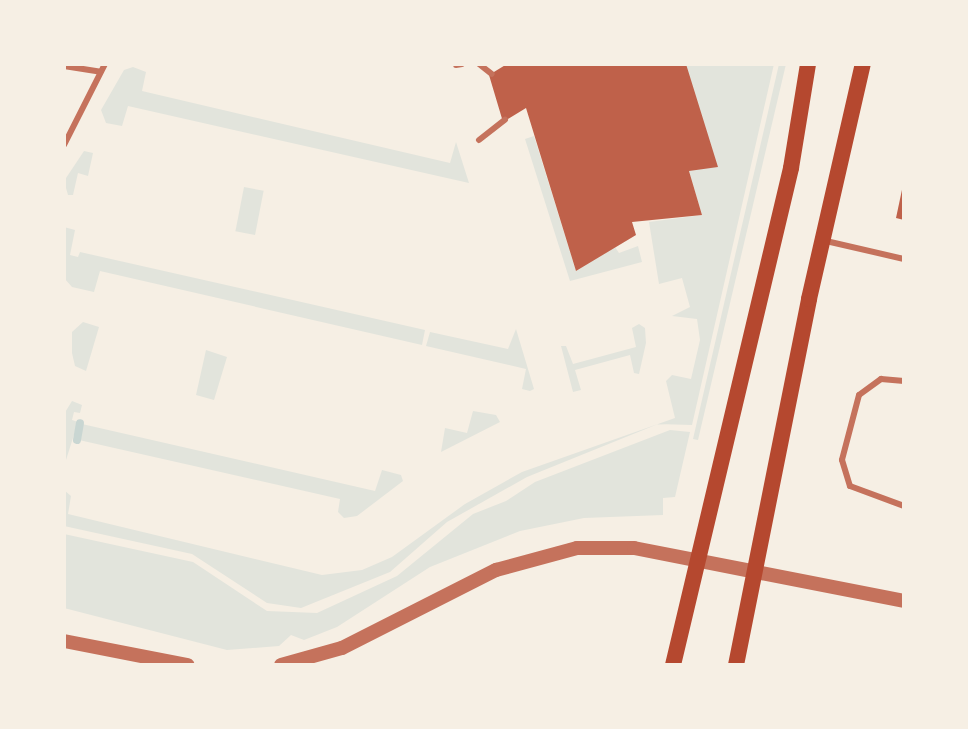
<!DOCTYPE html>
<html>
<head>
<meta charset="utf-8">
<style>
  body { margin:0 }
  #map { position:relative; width:968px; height:729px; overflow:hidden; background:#f6efe4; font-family:Karla,sans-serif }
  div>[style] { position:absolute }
  .green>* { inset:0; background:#e2e4dc; transform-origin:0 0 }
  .stream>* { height:8px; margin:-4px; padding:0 4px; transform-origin:4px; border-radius:4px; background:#c9d6d2 }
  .building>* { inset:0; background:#bf614a }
  .service>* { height:6px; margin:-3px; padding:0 3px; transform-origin:3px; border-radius:3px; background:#c5725c }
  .tertiary>* { height:14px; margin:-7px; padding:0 7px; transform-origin:7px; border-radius:7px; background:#c5725c }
  .secondary>* { height:16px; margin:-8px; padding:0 8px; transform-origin:8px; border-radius:8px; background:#b5482f }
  span { translate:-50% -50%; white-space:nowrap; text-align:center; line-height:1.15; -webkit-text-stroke:8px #f6efe4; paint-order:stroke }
  .frame { position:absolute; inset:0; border:66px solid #f6efe4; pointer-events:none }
</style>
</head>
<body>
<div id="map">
  <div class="green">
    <i style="clip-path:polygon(686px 64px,774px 64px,692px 425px,658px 424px,527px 477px,447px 522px,390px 572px,301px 608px,267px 603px,192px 554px,64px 526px,64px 490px,71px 496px,68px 514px,322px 575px,362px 570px,392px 557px,465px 504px,522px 472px,675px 418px,666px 381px,672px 375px,691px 379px,700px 340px,697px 319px,672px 316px,690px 307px,682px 278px,659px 284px,649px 222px,702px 215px,689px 171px)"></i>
    <i style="clip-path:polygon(779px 64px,786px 64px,698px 440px,693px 439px)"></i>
    <i style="clip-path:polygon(133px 67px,146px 72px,142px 91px,450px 163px,456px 142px,469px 183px,128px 106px,122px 126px,106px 123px,101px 110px,124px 70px)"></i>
    <i style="clip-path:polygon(534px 136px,576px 271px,615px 247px,619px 253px,638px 246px,642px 262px,570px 281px,525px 139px)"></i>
    <i style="clip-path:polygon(84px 151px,93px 153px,88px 176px,78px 173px,73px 195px,68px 195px,64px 181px)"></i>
    <i style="left:244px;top:187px;width:20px;height:45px;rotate:11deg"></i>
    <i style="clip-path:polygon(64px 227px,75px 230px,70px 255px,78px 257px,80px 252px,425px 330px,422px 345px,100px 271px,94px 292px,72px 287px,64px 278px)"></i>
    <i style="clip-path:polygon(83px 322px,99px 327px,86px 371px,75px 366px,72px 353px,72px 332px)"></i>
    <i style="clip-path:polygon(639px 324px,645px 328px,646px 343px,639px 374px,634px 373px,630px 355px,575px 370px,581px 390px,573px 392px,561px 346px,566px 346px,573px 364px,636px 347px,632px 328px)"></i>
    <i style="clip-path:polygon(516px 329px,534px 389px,530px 391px,522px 389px,526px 369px,426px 346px,430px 332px,508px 349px)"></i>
    <i style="clip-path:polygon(206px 350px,227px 357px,214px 400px,196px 395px)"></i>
    <i style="clip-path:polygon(72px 401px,82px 405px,80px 413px,74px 412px,72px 420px,78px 422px,66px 460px,64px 414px)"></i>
    <i style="clip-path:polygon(473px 411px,496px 415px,500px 422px,441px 452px,445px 428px,467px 433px)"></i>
    <i style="clip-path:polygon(82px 424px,375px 491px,382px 470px,401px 475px,403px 481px,357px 516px,344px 518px,338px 512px,340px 499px,79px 440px)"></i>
    <i style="clip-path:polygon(670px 430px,690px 432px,675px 497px,663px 498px,663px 515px,584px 518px,520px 531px,430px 567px,337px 627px,304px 640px,291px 635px,279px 646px,227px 650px,64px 608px,64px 534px,193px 562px,267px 611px,317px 613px,397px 576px,473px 514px,506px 501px,535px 482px)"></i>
  </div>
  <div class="stream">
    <i style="left:77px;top:440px;width:17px;rotate:-80deg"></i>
  </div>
  <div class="building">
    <i style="clip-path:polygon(507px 64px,686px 64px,718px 167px,689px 171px,702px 215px,632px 222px,636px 235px,576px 271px,526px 108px,503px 122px,489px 75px)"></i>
    <i style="clip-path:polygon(903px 185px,904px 185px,904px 220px,896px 218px)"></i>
  </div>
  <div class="service">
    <i style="left:479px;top:64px;width:16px;rotate:38deg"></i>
    <i style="left:456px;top:65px;width:6px;rotate:-9deg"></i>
    <i style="left:64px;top:66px;width:37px;rotate:9deg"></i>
    <i style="left:479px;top:140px;width:33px;rotate:-38deg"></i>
    <i style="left:64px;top:145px;width:91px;rotate:-63.2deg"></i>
    <i style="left:826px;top:241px;width:80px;rotate:13deg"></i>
    <i style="left:904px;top:381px;width:23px;rotate:-175deg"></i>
    <i style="left:881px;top:379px;width:27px;rotate:144deg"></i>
    <i style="left:859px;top:395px;width:67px;rotate:104.7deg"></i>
    <i style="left:842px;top:460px;width:27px;rotate:73deg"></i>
    <i style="left:850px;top:486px;width:58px;rotate:20.3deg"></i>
  </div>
  <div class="tertiary">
    <i style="left:64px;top:641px;width:126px;rotate:11deg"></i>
    <i style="left:281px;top:665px;width:63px;rotate:-15.6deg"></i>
    <i style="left:342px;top:648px;width:173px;rotate:-26.9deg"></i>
    <i style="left:496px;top:570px;width:84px;rotate:-15.2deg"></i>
    <i style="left:577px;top:548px;width:57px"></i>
    <i style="left:634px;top:548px;width:275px;rotate:11.1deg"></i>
  </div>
  <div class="secondary">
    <i style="left:673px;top:665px;width:511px;rotate:-76.64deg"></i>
    <i style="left:791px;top:168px;width:105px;rotate:-80.7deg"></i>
    <i style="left:736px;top:665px;width:373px;rotate:-78.7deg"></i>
    <i style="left:809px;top:299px;width:241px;rotate:-77.1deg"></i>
  </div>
  <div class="frame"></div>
</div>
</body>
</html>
